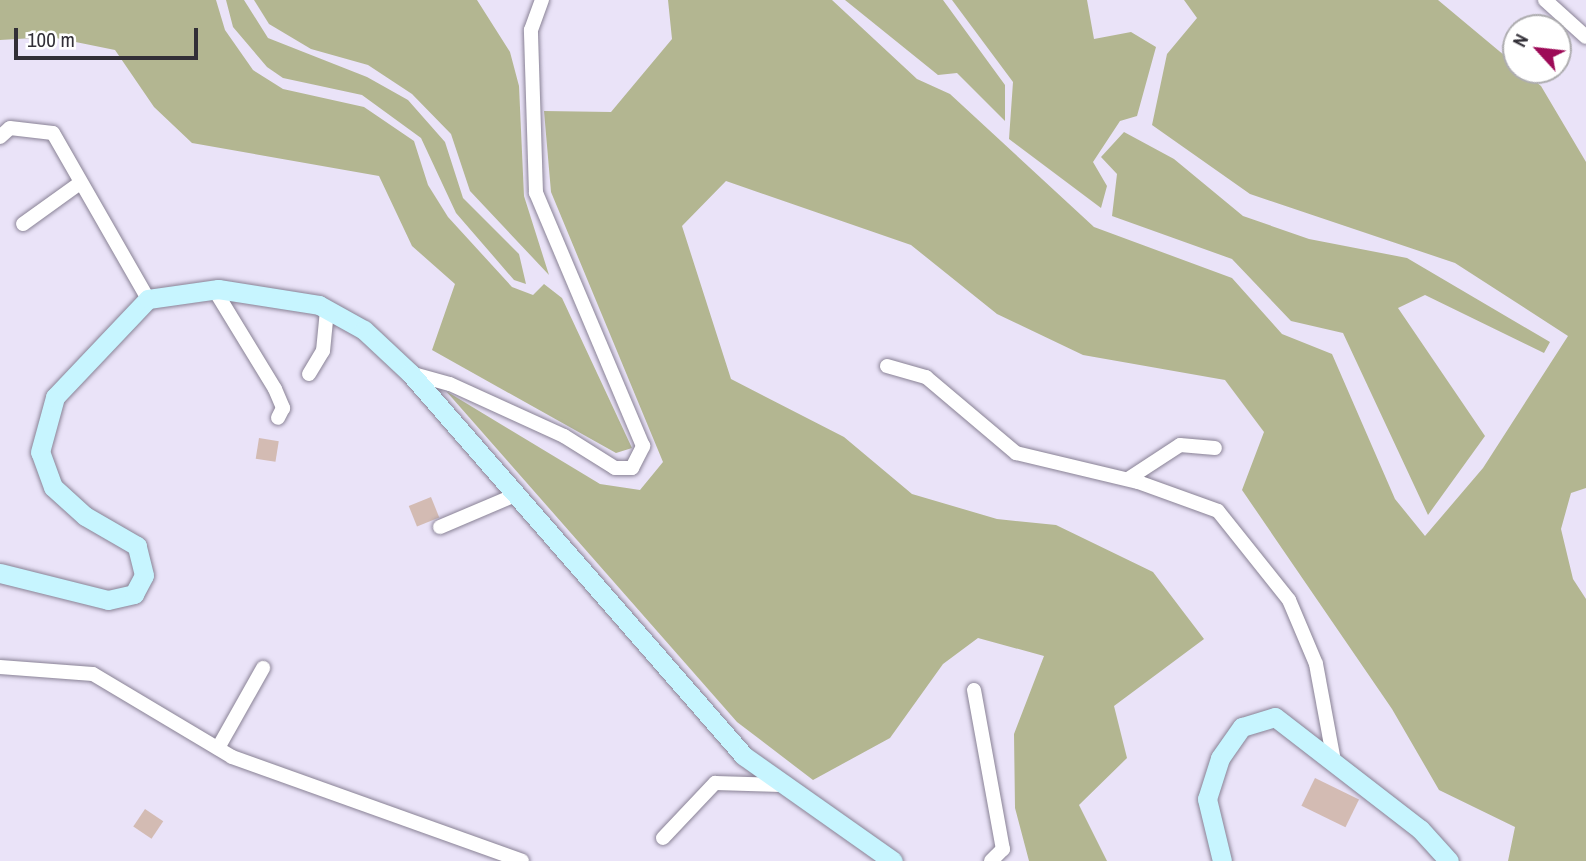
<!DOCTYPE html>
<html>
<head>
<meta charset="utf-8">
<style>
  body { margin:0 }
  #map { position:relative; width:1586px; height:861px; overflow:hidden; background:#eae3f8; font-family:"Archivo Narrow",sans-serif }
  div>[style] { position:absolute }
  .forest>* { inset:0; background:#b3b691 }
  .building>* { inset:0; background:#d3bbb3; transform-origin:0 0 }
  .roads { filter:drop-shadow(0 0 2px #898295) drop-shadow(0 0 2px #898295) }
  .street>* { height:14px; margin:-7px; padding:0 7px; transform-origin:7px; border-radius:7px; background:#fff }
  .secondary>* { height:19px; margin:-9.5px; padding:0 9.5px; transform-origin:9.5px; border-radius:9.5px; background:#c7f5ff }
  span { translate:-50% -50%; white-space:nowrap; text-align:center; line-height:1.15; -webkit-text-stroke:5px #fff; paint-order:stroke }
  .north { position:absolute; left:1502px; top:14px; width:70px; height:70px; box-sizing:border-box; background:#fff; border:2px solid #adacaf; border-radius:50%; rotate:297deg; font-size:19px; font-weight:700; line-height:28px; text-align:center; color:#322f37 }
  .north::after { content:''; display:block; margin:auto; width:24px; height:32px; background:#9d0a57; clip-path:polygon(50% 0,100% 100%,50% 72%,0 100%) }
  .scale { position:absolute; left:14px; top:28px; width:184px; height:32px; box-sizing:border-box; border:4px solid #322f37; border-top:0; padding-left:9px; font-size:21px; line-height:24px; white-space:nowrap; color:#322f37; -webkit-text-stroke:5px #fff; paint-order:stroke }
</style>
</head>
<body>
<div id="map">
  <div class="forest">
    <i style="clip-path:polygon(0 0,216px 0,225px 30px,253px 70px,283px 89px,364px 107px,414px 141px,428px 185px,448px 217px,512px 287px,533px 295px,544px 284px,562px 298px,632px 448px,616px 453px,432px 350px,455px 284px,412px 246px,379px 176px,192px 143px,154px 107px,115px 50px,51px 37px,0 40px)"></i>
    <i style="clip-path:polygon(226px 0,244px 0,268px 38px,367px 77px,408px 100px,445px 142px,463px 198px,519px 254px,526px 284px,514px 280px,456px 213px,421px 138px,362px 95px,283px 78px,267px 67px,233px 27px)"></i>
    <i style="clip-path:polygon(254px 0,477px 0,510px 52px,519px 86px,524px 196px,549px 275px,470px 191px,451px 134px,412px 94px,368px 65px,311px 49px,269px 24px)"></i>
    <i style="clip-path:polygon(668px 0,832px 0,917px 79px,950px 94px,1094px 227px,1232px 278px,1282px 334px,1332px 354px,1395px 499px,1425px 536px,1483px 468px,1568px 336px,1455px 263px,1250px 194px,1152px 125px,1167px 54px,1197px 18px,1184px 0,1438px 0,1541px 86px,1586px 162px,1586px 488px,1571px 493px,1561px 529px,1573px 579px,1586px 599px,1586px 861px,1508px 861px,1515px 827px,1439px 790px,1392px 709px,1242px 490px,1264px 432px,1225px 380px,1083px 355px,997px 314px,911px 245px,726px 181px,682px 226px,731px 379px,844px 437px,912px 494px,997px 519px,1056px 525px,1153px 572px,1204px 639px,1114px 706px,1127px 758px,1079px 805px,1107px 861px,1029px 861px,1015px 808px,1014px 734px,1044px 656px,978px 638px,943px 664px,890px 738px,813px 780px,737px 722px,446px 391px,600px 484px,640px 490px,663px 462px,551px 192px,544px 111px,611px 112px,672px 39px)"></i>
    <i style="clip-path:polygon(845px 0,943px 0,1005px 85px,1005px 121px,957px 73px,938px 75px)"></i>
    <i style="clip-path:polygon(952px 0,1087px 0,1094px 39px,1131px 32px,1156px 47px,1137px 116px,1120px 121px,1093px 162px,1107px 186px,1101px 208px,1009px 139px,1013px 82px)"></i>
    <i style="clip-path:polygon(1124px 132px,1174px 159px,1243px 216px,1309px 239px,1407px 258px,1550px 342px,1544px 353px,1425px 295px,1398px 308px,1485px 436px,1428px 515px,1343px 333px,1291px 321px,1232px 259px,1112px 216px,1117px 174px,1101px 157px)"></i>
  </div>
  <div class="building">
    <i style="left:259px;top:438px;width:20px;height:21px;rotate:9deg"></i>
    <i style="left:431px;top:497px;width:22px;height:24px;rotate:68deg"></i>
    <i style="left:1315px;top:778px;width:49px;height:31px;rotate:26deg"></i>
    <i style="left:145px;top:809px;width:22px;height:21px;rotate:34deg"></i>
  </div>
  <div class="roads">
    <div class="street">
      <i style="left:1545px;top:0;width:55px;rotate:42.1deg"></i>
      <i style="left:0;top:137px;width:13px;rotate:-42deg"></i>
      <i style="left:10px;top:128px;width:43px;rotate:6.6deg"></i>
      <i style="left:53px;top:133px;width:191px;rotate:60.2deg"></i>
      <i style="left:23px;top:224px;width:70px;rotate:-35.7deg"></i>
      <i style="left:214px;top:289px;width:117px;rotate:58.6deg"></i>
      <i style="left:275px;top:389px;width:21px;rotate:67deg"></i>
      <i style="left:283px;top:408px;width:11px;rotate:117deg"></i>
      <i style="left:887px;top:366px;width:41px;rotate:15.8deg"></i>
      <i style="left:926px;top:377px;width:118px;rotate:40.2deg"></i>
      <i style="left:1016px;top:453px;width:125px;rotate:13.4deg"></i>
      <i style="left:1138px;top:482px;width:85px;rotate:19.9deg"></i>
      <i style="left:1218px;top:511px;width:114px;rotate:51.4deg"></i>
      <i style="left:1289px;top:600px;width:69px;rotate:67.1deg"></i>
      <i style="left:1316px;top:664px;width:99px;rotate:79.5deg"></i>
      <i style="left:410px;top:373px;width:41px;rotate:15.4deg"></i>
      <i style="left:450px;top:384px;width:125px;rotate:24.5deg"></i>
      <i style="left:564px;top:436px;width:60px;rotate:32.1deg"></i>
      <i style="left:615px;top:468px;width:17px"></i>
      <i style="left:632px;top:468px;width:25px;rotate:-63deg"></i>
      <i style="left:643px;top:446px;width:275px;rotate:-112.9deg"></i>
      <i style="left:536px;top:193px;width:163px;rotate:-91.8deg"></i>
      <i style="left:531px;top:30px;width:32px;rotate:-70deg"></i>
      <i style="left:309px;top:374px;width:27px;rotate:-59deg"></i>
      <i style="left:323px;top:351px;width:41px;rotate:-84.4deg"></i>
      <i style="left:1128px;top:479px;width:62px;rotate:-33.2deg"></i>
      <i style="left:1180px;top:445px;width:35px;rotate:5deg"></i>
      <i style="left:440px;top:527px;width:79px;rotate:-23deg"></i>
      <i style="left:0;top:667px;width:93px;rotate:4.3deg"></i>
      <i style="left:93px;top:674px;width:162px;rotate:30.8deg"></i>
      <i style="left:232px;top:757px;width:308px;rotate:19.7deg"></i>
      <i style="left:974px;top:690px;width:162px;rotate:79.7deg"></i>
      <i style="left:1003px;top:849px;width:17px;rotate:135deg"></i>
      <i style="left:218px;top:748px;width:92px;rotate:-60.6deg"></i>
      <i style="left:663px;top:838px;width:76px;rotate:-46.6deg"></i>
      <i style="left:715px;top:783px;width:66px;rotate:1.7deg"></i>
    </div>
    <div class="secondary">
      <i style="left:0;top:573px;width:111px;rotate:14deg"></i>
      <i style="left:108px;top:600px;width:27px;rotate:-13deg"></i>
      <i style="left:134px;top:594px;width:21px;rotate:-62deg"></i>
      <i style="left:144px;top:575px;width:30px;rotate:-104deg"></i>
      <i style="left:137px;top:546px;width:60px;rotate:-150deg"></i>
      <i style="left:85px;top:516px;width:43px;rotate:-137.8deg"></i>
      <i style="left:53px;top:487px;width:37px;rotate:-110deg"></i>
      <i style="left:40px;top:452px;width:57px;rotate:-74.7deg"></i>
      <i style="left:55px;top:397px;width:135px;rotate:-46.5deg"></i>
      <i style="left:148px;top:299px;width:71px;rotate:-8.1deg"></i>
      <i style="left:218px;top:289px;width:102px;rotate:9deg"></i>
      <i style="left:319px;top:305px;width:51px;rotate:29.1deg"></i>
      <i style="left:364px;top:330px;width:63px;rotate:43.1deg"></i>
      <i style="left:410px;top:373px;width:508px;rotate:48.91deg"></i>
      <i style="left:744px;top:756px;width:182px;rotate:35.2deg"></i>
      <i style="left:1222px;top:861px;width:64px;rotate:-103.6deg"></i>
      <i style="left:1207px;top:799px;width:43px;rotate:-72.4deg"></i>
      <i style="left:1220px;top:758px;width:38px;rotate:-55deg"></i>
      <i style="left:1242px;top:727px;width:34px;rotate:-17deg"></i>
      <i style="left:1275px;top:717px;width:183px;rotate:37.7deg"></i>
      <i style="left:1420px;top:829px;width:43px;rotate:47.8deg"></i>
    </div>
  </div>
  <div class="north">N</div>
  <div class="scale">100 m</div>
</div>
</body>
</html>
